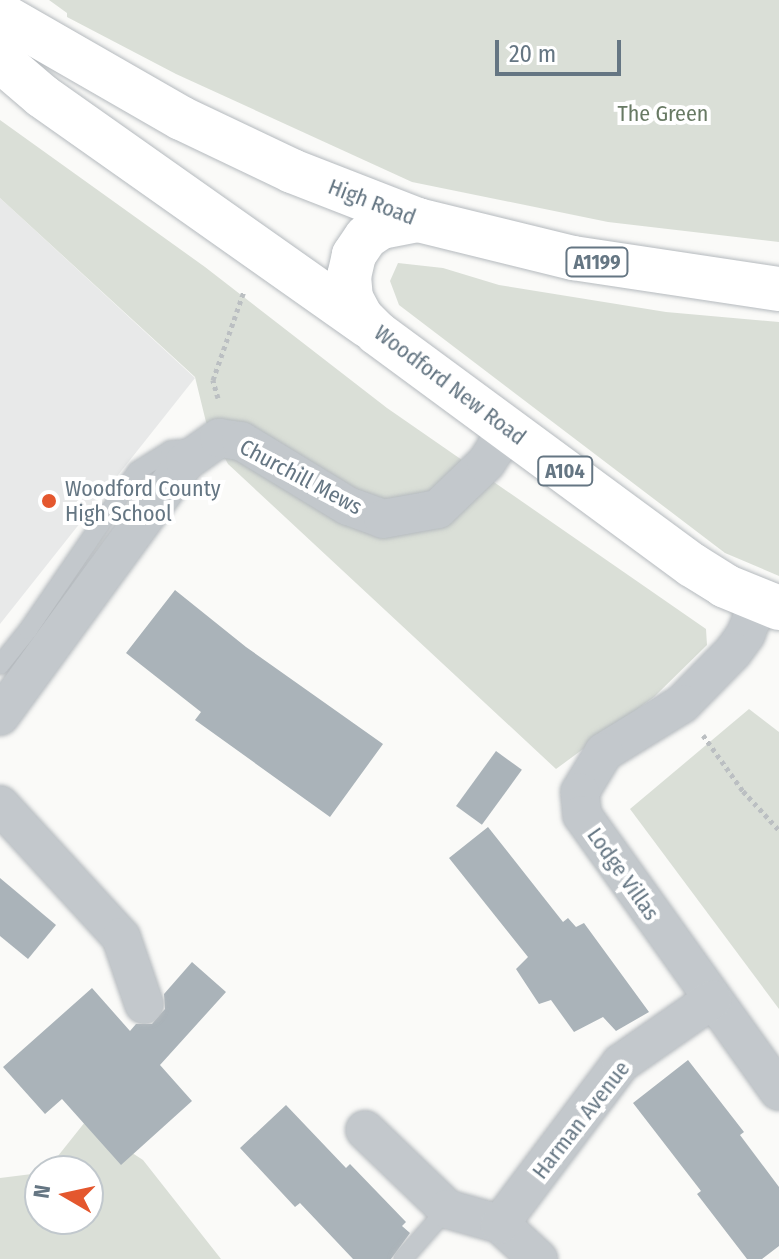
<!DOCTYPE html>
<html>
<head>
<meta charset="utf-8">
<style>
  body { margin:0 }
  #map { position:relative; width:779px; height:1259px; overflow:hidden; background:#fafaf8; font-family:"Fira Sans Condensed",sans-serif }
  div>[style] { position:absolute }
  .built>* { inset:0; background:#e8e9e9 }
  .green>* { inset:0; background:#dadfd7 }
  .building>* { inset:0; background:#aab3b9; transform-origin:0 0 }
  .path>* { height:5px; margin-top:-2.5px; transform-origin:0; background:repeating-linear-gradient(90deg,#bbbfc2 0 4px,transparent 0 8px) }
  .roads { filter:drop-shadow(0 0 2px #b5babe) drop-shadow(0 0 2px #b5babe) }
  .service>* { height:18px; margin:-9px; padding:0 9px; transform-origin:9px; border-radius:9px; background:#c3c8cc }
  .minor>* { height:38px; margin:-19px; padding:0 19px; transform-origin:19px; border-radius:19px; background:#c3c8cc }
  .primary>* { height:44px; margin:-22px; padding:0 22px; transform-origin:22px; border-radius:22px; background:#fff }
  .dots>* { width:22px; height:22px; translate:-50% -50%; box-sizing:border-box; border:4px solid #fff; border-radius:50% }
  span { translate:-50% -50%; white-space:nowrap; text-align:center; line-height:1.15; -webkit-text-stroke:8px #fff; paint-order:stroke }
  .shield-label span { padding:2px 6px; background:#fff; border:2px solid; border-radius:6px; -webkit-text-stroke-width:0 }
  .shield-label { font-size:20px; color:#657683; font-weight:700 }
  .park-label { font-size:22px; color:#687a64 }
  .street-label { font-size:22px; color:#657683 }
  .poi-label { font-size:22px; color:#657683 }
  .left { translate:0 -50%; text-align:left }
  .north { position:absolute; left:24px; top:1155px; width:80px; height:80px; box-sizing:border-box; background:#fff; border:2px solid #c1c8cd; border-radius:50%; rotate:279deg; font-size:22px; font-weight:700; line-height:32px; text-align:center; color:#657683 }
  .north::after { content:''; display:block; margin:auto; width:28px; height:36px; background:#e4572e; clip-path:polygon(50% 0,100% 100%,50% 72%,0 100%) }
  .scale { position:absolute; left:495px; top:40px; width:126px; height:36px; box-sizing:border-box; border:4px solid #657683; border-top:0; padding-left:10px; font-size:24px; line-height:28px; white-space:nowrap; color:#657683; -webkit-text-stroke:6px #fff; paint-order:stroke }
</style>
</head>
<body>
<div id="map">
  <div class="built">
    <i style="clip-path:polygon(0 198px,195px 378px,0 624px)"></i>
  </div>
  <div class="green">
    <i style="clip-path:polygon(49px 0,779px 0,779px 242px,608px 222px,412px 182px,176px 74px,67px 17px,67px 13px)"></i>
    <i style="clip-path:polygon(0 120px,205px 267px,387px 408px,706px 629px,707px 645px,654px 697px,556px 769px,228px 464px,206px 422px,195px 377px,0 198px)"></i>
    <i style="clip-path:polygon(398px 263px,443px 268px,499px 285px,666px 312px,779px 322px,779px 576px,725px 553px,399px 305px,390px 281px)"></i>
    <i style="clip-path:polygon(749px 709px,779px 732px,779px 1009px,630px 809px)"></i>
    <i style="clip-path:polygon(85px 1122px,143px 1160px,221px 1259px,0 1259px,0 1178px,40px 1173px,40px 1219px,88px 1219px,88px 1171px,46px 1171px)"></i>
  </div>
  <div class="building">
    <i style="clip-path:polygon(175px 590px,246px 647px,383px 744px,330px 817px,195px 720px,201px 712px,126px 653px)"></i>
    <i style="left:496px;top:751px;width:32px;height:68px;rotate:36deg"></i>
    <i style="clip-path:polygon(488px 827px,563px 922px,568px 918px,576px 927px,584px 923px,649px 1012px,616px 1031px,603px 1017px,574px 1032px,551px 1000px,539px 1004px,516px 969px,528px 957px,449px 858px)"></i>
    <i style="clip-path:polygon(0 878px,56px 925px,28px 959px,0 936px)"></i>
    <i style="clip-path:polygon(192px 962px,226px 992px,160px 1065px,192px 1101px,121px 1165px,62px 1099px,45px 1114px,3px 1067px,92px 988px,130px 1031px,136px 1024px,152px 1024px,165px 1009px,164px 994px)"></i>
    <i style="clip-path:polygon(688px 1060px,744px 1132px,740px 1135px,779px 1187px,779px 1246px,762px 1259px,747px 1259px,697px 1194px,701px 1191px,633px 1103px)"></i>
    <i style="clip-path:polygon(286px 1105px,346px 1168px,350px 1164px,406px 1222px,402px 1226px,410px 1233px,391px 1259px,353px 1259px,300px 1203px,295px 1207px,240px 1148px)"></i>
  </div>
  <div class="path">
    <i style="left:218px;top:398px;width:19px;rotate:-106deg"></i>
    <i style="left:213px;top:380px;width:94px;rotate:-70.8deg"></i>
    <i style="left:703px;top:735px;width:69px;rotate:54.5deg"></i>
    <i style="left:743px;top:791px;width:53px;rotate:47.3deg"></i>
  </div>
  <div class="roads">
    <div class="service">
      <i style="left:0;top:665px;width:45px;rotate:-51.3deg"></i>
      <i style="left:28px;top:630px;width:193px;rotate:-55.6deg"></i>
      <i style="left:137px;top:471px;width:39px;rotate:-32deg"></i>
      <i style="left:170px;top:450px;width:21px;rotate:-5deg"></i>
      <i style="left:403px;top:1259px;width:67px;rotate:-48.7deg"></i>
    </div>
    <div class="minor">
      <i style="left:759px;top:601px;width:35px;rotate:112deg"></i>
      <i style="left:746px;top:634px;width:22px;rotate:126deg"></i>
      <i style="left:733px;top:652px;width:73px;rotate:134.4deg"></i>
      <i style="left:682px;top:704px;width:92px;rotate:148.4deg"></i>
      <i style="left:604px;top:752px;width:47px;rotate:121deg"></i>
      <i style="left:580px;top:792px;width:23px;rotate:85deg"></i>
      <i style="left:582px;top:815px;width:339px;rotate:54.5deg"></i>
      <i style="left:0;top:716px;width:314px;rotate:-53.9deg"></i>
      <i style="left:185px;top:462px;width:42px;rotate:-35.2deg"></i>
      <i style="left:219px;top:438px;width:22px;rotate:8deg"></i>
      <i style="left:241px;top:441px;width:125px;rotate:31.3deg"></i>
      <i style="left:348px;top:506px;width:37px;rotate:20deg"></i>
      <i style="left:383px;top:519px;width:56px;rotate:-10.3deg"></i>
      <i style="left:438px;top:509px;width:66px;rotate:-43.8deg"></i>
      <i style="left:486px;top:463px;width:40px;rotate:-57.1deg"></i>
      <i style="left:0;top:805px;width:179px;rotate:47.5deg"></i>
      <i style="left:121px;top:937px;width:71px;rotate:71.1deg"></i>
      <i style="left:365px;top:1130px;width:114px;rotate:43.9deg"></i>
      <i style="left:447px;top:1209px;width:55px;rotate:15.8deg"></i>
      <i style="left:500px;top:1224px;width:52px;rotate:42.6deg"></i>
      <i style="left:500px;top:1224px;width:201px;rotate:-53.1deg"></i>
      <i style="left:621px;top:1063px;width:111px;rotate:-34.7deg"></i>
    </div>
    <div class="primary">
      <i style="left:0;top:14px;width:209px;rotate:29.9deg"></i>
      <i style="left:181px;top:118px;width:123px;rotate:25.5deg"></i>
      <i style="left:292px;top:171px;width:135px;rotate:21.3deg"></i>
      <i style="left:418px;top:220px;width:160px;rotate:13.8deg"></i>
      <i style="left:573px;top:258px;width:208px;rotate:8.6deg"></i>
      <i style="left:0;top:60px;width:55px;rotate:40.6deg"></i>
      <i style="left:42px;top:96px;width:399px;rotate:35.2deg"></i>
      <i style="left:418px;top:220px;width:38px;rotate:169deg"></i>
      <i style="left:381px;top:227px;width:18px;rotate:146deg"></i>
      <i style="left:366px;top:237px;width:22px;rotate:124deg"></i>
      <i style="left:354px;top:255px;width:22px;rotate:103deg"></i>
      <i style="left:349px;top:276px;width:22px;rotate:85deg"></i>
      <i style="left:351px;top:298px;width:21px;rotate:62deg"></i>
      <i style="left:361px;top:317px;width:23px;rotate:45deg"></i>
      <i style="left:377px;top:333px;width:391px;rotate:36.4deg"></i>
      <i style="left:692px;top:565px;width:39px;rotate:32deg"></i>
      <i style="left:725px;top:586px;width:58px;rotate:22.2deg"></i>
    </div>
  </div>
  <div class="dots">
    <i style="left:49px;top:501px;background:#e4572e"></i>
  </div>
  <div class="shield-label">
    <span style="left:597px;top:262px">A1199</span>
    <span style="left:565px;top:471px">A104</span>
  </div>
  <div class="park-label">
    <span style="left:663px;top:114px">The Green</span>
  </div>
  <div class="street-label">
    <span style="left:372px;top:202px;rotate:21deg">High Road</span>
    <span style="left:450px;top:385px;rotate:37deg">Woodford New Road</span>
    <span style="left:301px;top:477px;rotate:28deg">Churchill Mews</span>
    <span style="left:623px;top:874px;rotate:55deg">Lodge Villas</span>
    <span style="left:581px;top:1120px;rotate:-52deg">Harman Avenue</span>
  </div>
  <div class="poi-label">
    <span class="left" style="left:65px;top:501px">Woodford County<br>High School</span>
  </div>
  <div class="north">N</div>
  <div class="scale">20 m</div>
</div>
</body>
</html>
